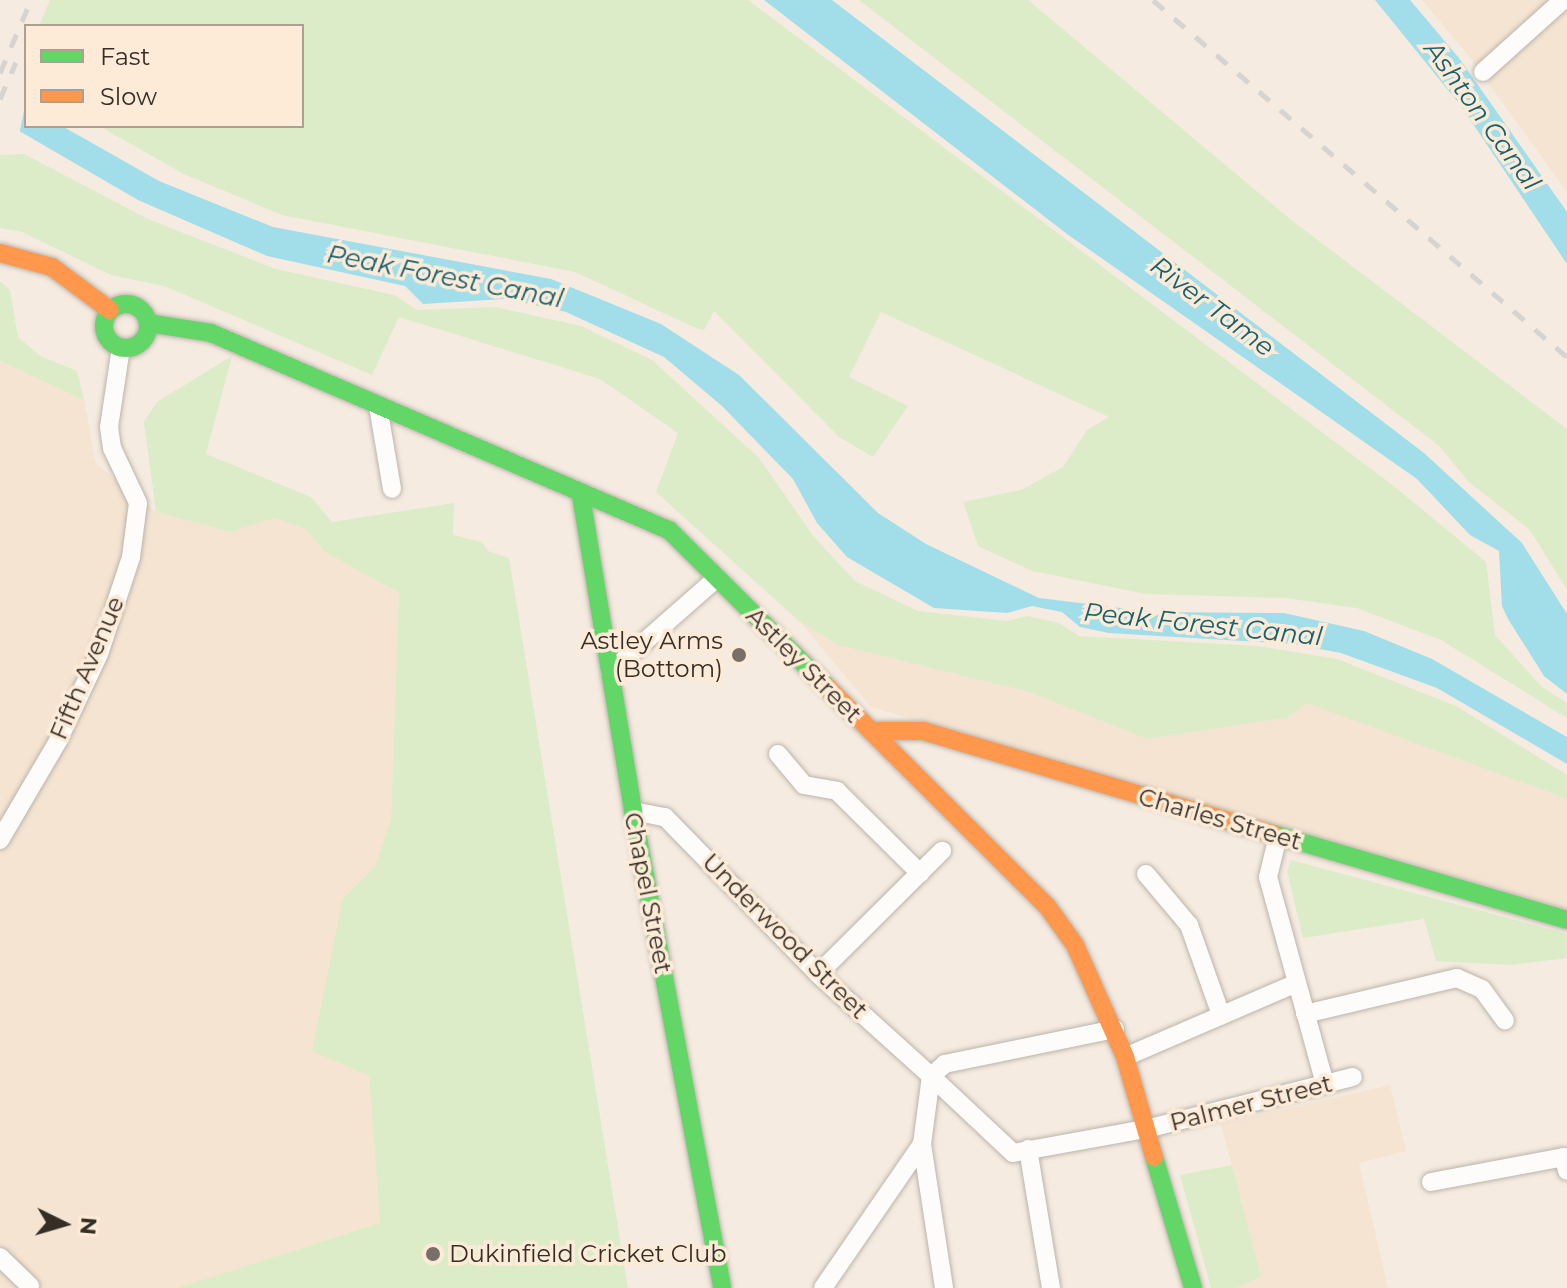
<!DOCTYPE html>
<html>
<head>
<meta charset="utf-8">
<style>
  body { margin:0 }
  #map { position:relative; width:1567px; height:1288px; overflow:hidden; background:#f5ebe0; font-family:Montserrat,sans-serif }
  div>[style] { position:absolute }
  .built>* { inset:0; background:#f5e4d1 }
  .green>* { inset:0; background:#dcecc8 }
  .water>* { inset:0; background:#a2dee9 }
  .pier>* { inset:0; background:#f5ebe0 }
  .roads { filter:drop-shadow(0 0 2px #bcb4ac) drop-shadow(0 0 2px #bcb4ac) }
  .street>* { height:18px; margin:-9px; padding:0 9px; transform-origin:9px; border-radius:9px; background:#fefcfa }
  .fast>* { height:18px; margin:-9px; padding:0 9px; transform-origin:9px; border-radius:9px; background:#63d668 }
  .fast>.ring { margin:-9px; padding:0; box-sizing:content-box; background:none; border:18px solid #63d668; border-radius:50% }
  .slow>* { height:18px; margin:-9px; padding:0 9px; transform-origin:9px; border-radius:9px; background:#ff974d }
  .rail>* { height:5px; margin-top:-2.5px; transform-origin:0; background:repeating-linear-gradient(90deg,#d6d3d0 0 14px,transparent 0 28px) }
  .dots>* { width:22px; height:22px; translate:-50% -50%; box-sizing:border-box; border:4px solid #fdebd8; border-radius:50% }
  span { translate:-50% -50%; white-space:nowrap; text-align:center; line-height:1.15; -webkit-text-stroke:7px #fdebd8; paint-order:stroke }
  .poi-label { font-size:24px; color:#352e27 }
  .right { translate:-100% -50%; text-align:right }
  .left { translate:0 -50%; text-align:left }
  .street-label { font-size:24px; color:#352e27 }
  .water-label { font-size:26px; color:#166170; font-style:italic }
  .legend { position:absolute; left:24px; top:24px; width:280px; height:104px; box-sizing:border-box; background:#fdebd8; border:2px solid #ad9f91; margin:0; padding:10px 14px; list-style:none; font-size:24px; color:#352e27 }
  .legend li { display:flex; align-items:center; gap:16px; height:40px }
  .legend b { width:40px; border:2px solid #ad9f91 }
  .north { position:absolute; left:24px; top:1184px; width:80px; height:80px; -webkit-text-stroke:6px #fdebd8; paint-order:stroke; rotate:95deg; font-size:22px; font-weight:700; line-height:32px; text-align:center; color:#352e27 }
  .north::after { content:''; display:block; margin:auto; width:28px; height:36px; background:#352e27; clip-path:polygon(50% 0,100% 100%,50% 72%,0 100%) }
</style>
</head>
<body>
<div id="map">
  <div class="built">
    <i style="clip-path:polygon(1422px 0,1567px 0,1567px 192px,1465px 51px)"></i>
    <i style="clip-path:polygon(0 361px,84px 400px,96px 464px,156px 512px,231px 532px,273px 517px,306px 529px,325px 552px,399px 593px,391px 818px,375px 867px,343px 898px,369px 1075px,380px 1223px,177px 1288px,0 1288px)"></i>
    <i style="clip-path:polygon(800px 622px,838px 645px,1029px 692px,1147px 739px,1286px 718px,1307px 702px,1567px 799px,1567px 909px,871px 707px)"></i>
    <i style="clip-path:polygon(1390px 1085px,1406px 1151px,1359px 1163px,1388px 1288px,1236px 1288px,1261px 1277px,1221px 1124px)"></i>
  </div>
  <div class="green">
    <i style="clip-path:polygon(50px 0,748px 0,1395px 487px,1486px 562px,1495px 635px,1542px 687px,1567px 703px,1567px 718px,1441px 640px,1357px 608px,1285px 598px,1146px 594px,1032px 571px,978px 546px,963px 502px,1021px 490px,1063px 467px,1087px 430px,1109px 417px,881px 312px,849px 377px,908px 406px,873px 457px,839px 437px,714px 311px,704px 330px,698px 329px,575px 272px,282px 215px,184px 174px,99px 126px,302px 126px,302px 26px,39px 26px)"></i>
    <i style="clip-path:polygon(859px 0,1028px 0,1290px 219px,1567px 429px,1567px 590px,1530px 530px,1469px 482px,1438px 445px)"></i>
    <i style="clip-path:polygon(24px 154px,150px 220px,276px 269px,394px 295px,417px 310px,496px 307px,581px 326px,652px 360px,759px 458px,814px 537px,855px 581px,918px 611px,1007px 621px,1027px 616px,1059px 623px,1079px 636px,1258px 646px,1337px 659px,1456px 706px,1567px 775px,1567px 799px,1307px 703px,1286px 718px,1147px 739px,1029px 692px,838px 645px,800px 622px,656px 492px,678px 433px,600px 379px,399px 317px,372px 375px,164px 286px,111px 275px,22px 232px,0 228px,0 155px)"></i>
    <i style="clip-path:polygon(0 281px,10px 290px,18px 337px,40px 356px,77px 371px,84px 400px,0 361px)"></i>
    <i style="clip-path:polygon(232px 356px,206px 454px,311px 497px,332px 522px,454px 503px,453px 535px,482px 542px,488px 551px,509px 558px,628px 1288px,177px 1288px,380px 1223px,369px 1076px,312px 1051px,343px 898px,375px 867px,391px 818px,399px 593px,325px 552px,306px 529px,274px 518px,231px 532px,156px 512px,144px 422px,157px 402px)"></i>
    <i style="clip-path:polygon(1291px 860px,1567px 934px,1567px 958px,1510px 965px,1436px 961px,1424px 919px,1303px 938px,1287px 871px)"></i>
    <i style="clip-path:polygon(1232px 1165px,1261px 1277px,1236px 1288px,1211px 1288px,1180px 1175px)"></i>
  </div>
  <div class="water">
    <i style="clip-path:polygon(764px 0,832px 0,1424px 453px,1522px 543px,1567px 614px,1567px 694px,1544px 676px,1508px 619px,1502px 606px,1499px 551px,1470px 535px,1417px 479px,1067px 234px)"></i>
    <i style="clip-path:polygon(1375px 0,1410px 0,1459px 58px,1567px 212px,1567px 264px,1461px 106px)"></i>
    <i style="clip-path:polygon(0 90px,26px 105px,26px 126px,62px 126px,159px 181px,273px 227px,551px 279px,661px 324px,739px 375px,878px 513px,926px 544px,1039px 598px,1154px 612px,1284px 613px,1364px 631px,1432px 659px,1567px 737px,1567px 764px,1437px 688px,1341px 653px,1293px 644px,1109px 633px,1080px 627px,1062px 612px,1032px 606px,1007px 613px,934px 608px,847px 557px,817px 523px,793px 479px,722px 406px,664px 357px,566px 312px,504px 299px,423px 304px,405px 286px,267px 256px,138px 200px,21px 132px,0 118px)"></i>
  </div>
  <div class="pier">
    <i style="clip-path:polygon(0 86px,26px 101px,19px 135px,0 123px)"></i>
  </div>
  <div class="roads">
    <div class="street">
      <i style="left:1483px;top:72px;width:108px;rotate:-42deg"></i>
      <i style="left:378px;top:406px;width:84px;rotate:80.4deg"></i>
      <i style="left:610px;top:672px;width:142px;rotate:-41.3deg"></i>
      <i style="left:778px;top:754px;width:40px;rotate:50deg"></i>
      <i style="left:804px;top:785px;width:34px;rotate:10deg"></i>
      <i style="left:837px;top:791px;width:117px;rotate:44.7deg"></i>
      <i style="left:633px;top:811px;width:33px;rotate:11deg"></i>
      <i style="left:665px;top:817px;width:219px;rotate:45.7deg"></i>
      <i style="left:818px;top:974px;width:152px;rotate:42.1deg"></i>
      <i style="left:931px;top:1076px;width:69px;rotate:97.5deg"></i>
      <i style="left:922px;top:1144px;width:146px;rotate:81.3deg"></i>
      <i style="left:1278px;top:836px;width:42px;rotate:103.7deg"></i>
      <i style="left:1268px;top:877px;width:215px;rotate:74.6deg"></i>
      <i style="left:0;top:840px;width:115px;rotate:-59.6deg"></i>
      <i style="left:58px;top:741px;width:96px;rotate:-64.8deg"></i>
      <i style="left:99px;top:654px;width:102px;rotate:-71.7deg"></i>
      <i style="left:131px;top:557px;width:54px;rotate:-82.6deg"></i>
      <i style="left:138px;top:503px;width:61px;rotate:-115.3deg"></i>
      <i style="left:112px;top:448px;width:21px;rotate:-98deg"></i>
      <i style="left:109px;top:427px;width:80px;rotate:-81.4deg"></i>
      <i style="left:1146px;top:874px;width:67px;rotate:49.9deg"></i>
      <i style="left:1189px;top:925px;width:96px;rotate:70.4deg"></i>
      <i style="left:818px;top:974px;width:175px;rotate:-44.8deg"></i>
      <i style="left:1305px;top:1014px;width:156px;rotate:-13.3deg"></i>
      <i style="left:1457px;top:978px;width:27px;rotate:24deg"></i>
      <i style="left:1482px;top:989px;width:39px;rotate:54deg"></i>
      <i style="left:1115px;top:1029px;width:174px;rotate:168.4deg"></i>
      <i style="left:945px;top:1064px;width:18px;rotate:139deg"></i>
      <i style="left:931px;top:1076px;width:112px;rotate:43.2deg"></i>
      <i style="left:1013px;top:1153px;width:139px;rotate:-10.3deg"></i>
      <i style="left:1150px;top:1128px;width:209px;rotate:-14.1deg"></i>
      <i style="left:1125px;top:1057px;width:187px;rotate:-23.3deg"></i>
      <i style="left:1028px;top:1149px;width:141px;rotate:80.6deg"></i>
      <i style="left:1431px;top:1182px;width:135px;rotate:-10.6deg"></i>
      <i style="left:1564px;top:1157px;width:14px;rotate:78deg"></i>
      <i style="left:0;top:1257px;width:42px;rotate:44deg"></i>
      <i style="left:823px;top:1288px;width:175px;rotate:-55.5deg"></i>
    </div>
    <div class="fast">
      <i class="ring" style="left:104px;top:304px;width:26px;height:26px"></i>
      <i style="left:148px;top:323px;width:64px;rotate:9deg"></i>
      <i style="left:211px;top:333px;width:499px;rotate:23.3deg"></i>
      <i style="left:669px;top:530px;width:223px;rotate:44.8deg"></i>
      <i style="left:581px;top:496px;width:319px;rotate:80.6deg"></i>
      <i style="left:633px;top:811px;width:485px;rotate:79.4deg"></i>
      <i style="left:1273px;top:834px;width:306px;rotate:16.3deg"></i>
      <i style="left:1154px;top:1157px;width:137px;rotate:73.4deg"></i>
    </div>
    <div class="slow">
      <i style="left:0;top:253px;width:54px;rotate:15.1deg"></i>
      <i style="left:52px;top:267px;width:72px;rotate:36.6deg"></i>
      <i style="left:827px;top:687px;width:310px;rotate:44.9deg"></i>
      <i style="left:1047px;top:906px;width:48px;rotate:54.3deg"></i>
      <i style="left:1075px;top:945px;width:123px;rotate:65.9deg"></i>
      <i style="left:1125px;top:1057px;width:104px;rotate:73.8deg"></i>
      <i style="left:871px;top:731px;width:52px"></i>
      <i style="left:923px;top:731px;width:365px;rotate:16.4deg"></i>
    </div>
  </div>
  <div class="rail">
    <i style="left:1153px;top:0;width:547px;rotate:40.77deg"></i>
    <i style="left:0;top:73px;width:79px;rotate:-67deg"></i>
    <i style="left:0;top:99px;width:40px;rotate:-66.6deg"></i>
  </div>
  <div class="dots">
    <i style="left:739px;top:655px;background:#787068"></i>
    <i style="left:433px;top:1254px;background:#787068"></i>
  </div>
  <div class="poi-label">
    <span class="right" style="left:723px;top:655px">Astley Arms<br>(Bottom)</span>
    <span class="left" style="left:449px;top:1254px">Dukinfield Cricket Club</span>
  </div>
  <div class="street-label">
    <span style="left:804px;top:665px;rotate:45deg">Astley Street</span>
    <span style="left:87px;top:668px;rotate:-67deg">Fifth Avenue</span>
    <span style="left:1220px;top:819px;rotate:16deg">Charles Street</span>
    <span style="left:648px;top:893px;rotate:79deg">Chapel Street</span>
    <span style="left:785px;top:936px;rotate:45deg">Underwood Street</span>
    <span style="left:1251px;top:1103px;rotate:-14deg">Palmer Street</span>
  </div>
  <div class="water-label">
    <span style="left:1482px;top:116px;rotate:54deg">Ashton Canal</span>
    <span style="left:445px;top:277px;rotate:11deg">Peak Forest Canal</span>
    <span style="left:1212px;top:307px;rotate:37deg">River Tame</span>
    <span style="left:1203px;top:625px;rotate:6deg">Peak Forest Canal</span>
  </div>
  <ul class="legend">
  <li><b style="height:10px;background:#63d668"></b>Fast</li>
  <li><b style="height:10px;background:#ff974d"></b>Slow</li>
  </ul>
  <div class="north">N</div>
</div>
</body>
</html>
